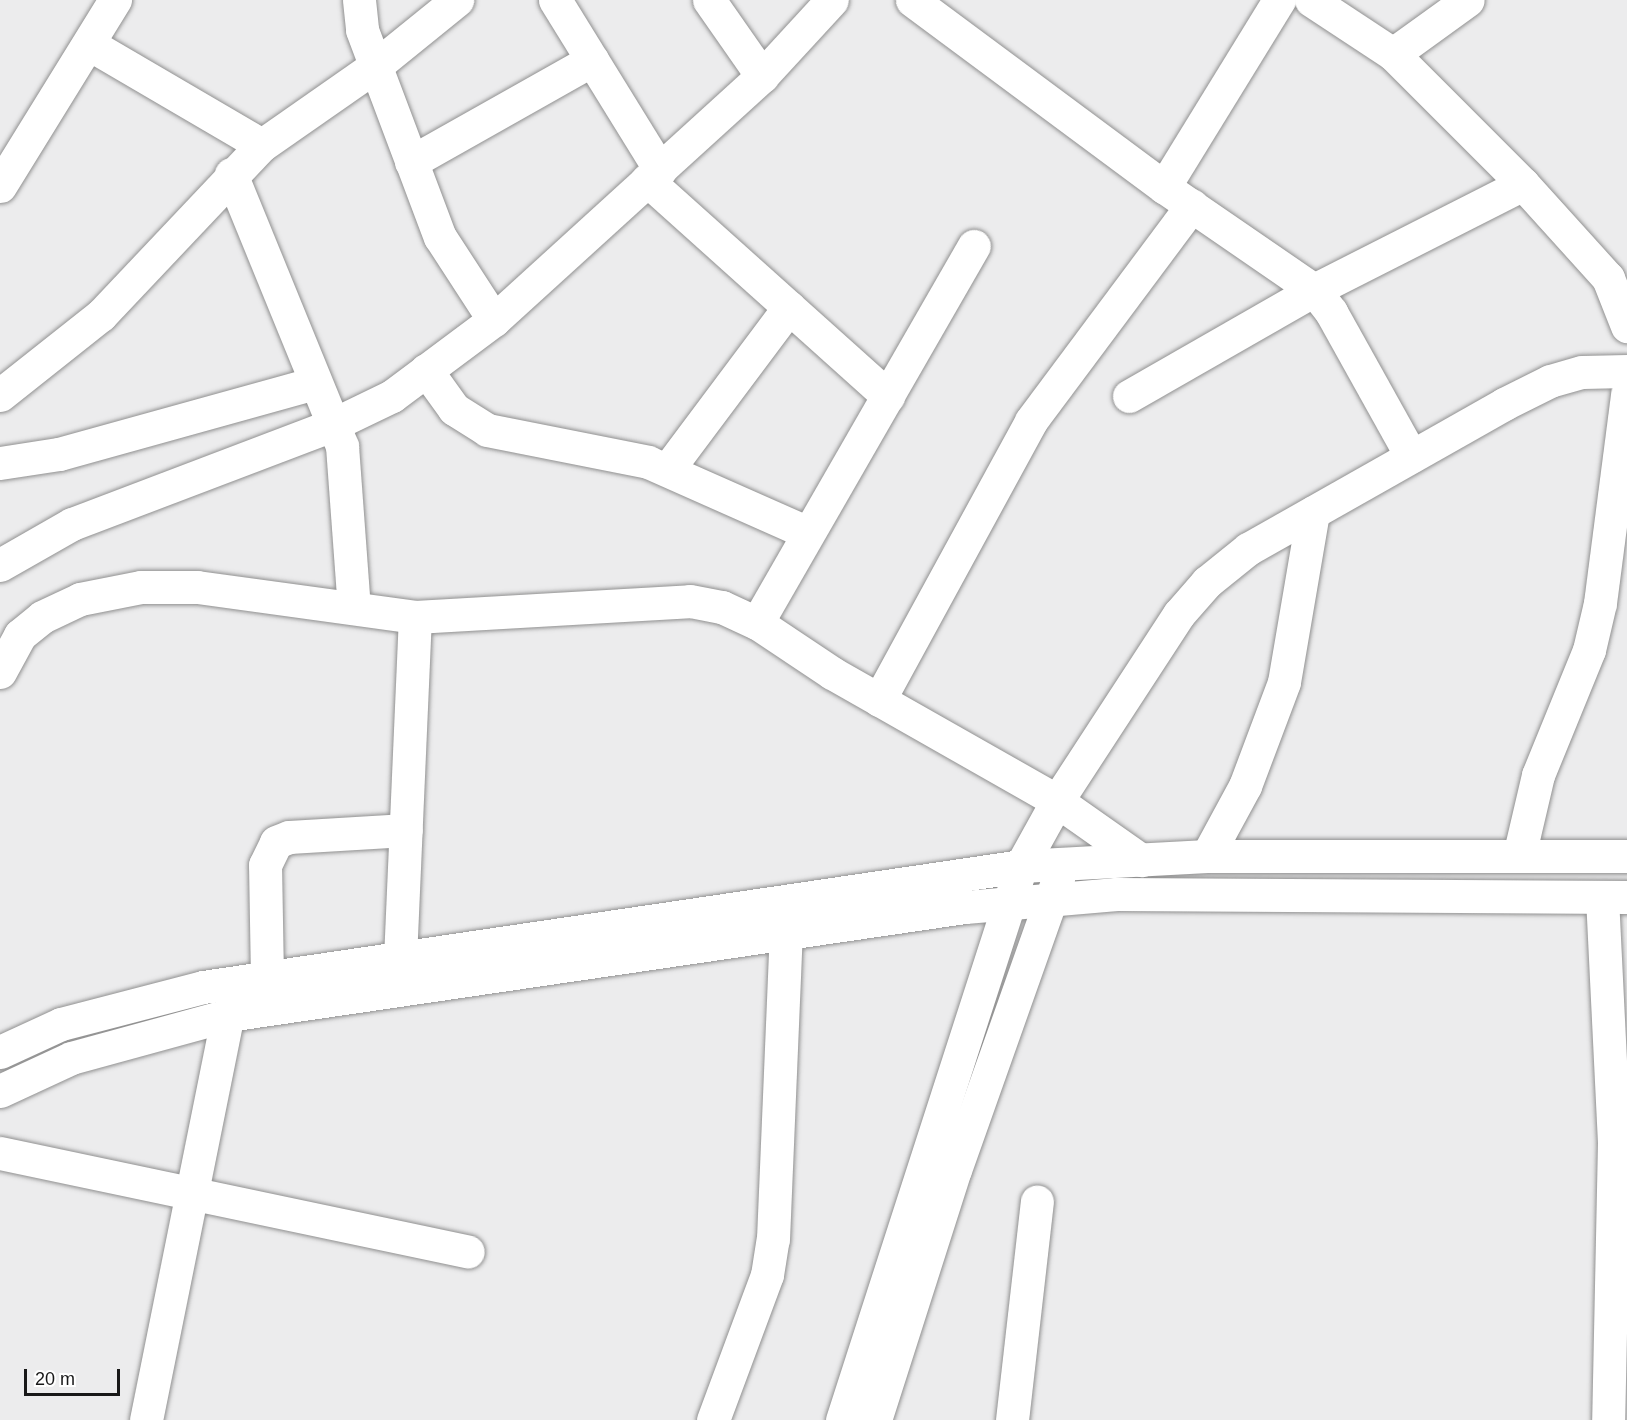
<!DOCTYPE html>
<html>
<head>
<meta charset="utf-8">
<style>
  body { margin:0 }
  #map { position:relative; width:1627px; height:1420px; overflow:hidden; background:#ececed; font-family:Arial,sans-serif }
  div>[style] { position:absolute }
  .roads { filter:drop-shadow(0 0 2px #909090) drop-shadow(0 0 2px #909090) }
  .minor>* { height:33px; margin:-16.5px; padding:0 16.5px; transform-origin:16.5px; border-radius:16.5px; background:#fff }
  span { translate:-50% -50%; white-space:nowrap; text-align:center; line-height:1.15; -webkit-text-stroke:4.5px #fff; paint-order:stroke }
  .scale { position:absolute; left:24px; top:1369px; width:96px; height:27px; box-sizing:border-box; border:3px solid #181818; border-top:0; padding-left:8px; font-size:18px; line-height:21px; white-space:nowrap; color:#181818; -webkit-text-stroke:4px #fff; paint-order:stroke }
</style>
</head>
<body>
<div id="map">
  <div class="roads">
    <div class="minor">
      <i style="left:359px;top:0;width:30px;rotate:84deg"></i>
      <i style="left:362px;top:30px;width:221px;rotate:69.4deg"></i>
      <i style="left:440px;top:237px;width:99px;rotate:57deg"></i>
      <i style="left:555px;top:0;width:200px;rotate:58.3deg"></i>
      <i style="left:709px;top:0;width:93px;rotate:55.1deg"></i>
      <i style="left:912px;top:0;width:314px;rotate:36.6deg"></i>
      <i style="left:1164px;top:187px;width:182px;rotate:34.5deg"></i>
      <i style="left:1314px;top:290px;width:28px;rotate:52deg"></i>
      <i style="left:1331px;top:312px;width:165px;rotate:60.9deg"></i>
      <i style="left:1311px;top:0;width:98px;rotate:33.4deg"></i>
      <i style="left:1393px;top:54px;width:184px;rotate:45deg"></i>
      <i style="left:1523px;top:184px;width:127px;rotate:47.9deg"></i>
      <i style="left:1608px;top:278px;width:52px;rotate:68.4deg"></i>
      <i style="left:89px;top:44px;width:200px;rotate:30.3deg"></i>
      <i style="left:1393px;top:54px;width:92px;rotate:-35.8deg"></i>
      <i style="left:411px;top:162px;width:208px;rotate:-29.4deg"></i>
      <i style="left:231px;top:174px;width:294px;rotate:67.8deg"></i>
      <i style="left:342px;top:446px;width:162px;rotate:85.8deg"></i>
      <i style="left:647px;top:180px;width:324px;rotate:41.9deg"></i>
      <i style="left:0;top:186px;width:219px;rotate:-58.3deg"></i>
      <i style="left:1164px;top:187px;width:220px;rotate:-58.4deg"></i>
      <i style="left:426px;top:370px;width:48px;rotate:54.3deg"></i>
      <i style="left:454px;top:409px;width:39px;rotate:32deg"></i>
      <i style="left:487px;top:430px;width:164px;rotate:11.2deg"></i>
      <i style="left:648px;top:462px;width:175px;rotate:23.9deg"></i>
      <i style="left:0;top:395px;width:129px;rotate:-38.4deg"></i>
      <i style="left:101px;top:315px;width:234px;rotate:-46.6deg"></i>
      <i style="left:262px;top:145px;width:141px;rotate:-34.9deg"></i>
      <i style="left:378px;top:64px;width:102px;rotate:-39deg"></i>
      <i style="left:1129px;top:396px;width:213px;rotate:-29.8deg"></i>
      <i style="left:1314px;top:290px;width:234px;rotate:-26.9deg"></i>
      <i style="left:0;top:463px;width:60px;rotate:-8.7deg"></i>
      <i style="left:59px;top:454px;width:266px;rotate:-15.5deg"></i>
      <i style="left:668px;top:469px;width:202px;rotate:-53.2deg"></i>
      <i style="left:0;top:565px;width:83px;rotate:-29.7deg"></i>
      <i style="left:72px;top:524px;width:278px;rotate:-20.8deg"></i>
      <i style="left:332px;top:425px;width:67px;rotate:-25.8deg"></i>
      <i style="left:392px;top:396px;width:127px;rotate:-36.7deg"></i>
      <i style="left:494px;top:320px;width:362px;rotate:-42.3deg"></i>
      <i style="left:762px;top:76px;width:103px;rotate:-47.4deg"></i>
      <i style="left:757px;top:623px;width:435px;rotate:-60.1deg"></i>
      <i style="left:0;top:672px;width:42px;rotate:-61.6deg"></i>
      <i style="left:20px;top:635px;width:28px;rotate:-39deg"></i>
      <i style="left:42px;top:617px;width:42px;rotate:-25.3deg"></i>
      <i style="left:80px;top:599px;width:62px;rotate:-11.1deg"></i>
      <i style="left:141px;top:587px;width:56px"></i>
      <i style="left:197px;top:587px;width:220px;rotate:7.8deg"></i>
      <i style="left:415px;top:617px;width:275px;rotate:-3.3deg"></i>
      <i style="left:690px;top:601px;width:33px;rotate:11deg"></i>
      <i style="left:722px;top:607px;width:38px;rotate:25deg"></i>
      <i style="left:757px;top:623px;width:90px;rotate:33.7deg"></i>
      <i style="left:832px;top:673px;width:259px;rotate:29.6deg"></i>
      <i style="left:1057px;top:801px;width:103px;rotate:35.1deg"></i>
      <i style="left:879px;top:700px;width:318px;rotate:-61.4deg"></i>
      <i style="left:1031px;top:421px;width:269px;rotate:-53.3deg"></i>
      <i style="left:1207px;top:856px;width:80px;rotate:-61.5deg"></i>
      <i style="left:1245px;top:786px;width:111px;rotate:-69.4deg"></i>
      <i style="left:1284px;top:682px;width:172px;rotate:-80.3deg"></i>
      <i style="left:1519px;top:856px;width:83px;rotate:-76.8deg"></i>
      <i style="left:1538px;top:775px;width:135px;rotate:-67.8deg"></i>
      <i style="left:1589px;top:650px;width:48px;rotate:-76.8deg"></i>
      <i style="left:1600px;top:603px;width:211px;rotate:-82.6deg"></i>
      <i style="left:1602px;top:897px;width:245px;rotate:87.2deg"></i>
      <i style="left:1614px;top:1142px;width:278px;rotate:91.2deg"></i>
      <i style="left:400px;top:959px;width:342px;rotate:-87.5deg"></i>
      <i style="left:267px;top:978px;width:113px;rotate:-91deg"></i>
      <i style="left:265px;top:865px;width:25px;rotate:-64deg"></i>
      <i style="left:276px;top:842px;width:14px;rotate:-21deg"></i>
      <i style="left:289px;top:837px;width:117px;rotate:-3.4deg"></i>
      <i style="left:0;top:1052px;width:67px;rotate:-24.7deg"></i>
      <i style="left:61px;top:1024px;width:147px;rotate:-14.6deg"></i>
      <i style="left:203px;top:987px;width:827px;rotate:-8.41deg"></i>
      <i style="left:1021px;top:866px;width:186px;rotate:-3.1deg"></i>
      <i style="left:1207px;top:856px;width:420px"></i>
      <i style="left:0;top:1091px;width:78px;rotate:-24.9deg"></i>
      <i style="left:71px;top:1058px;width:163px;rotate:-15.3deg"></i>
      <i style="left:228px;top:1015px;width:745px;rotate:-8.34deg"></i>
      <i style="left:965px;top:907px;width:152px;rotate:-4.9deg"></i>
      <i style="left:1116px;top:894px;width:511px;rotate:0.34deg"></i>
      <i style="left:0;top:1153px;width:478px;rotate:11.9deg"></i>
      <i style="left:146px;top:1420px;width:413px;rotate:-78.6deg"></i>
      <i style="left:713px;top:1420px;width:155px;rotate:-69.6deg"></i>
      <i style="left:767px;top:1275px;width:36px;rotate:-81deg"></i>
      <i style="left:773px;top:1239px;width:306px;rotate:-87.6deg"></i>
      <i style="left:842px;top:1420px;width:582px;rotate:-72.09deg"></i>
      <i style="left:1021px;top:866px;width:74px;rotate:-61deg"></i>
      <i style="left:1057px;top:801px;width:223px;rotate:-56.9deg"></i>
      <i style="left:1179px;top:614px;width:43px;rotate:-48.8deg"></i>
      <i style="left:1207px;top:582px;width:53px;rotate:-38.8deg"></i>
      <i style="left:1248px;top:549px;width:294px;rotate:-29.5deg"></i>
      <i style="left:1504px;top:404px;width:51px;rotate:-26.6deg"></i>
      <i style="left:1550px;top:381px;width:33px;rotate:-16deg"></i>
      <i style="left:1582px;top:372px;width:45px;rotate:-1.3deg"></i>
      <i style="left:875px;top:1420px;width:262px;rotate:-72.3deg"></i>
      <i style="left:955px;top:1170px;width:309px;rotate:-70.5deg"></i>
      <i style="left:1012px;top:1420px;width:220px;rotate:-83.5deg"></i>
    </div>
  </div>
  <div class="scale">20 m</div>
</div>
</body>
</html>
